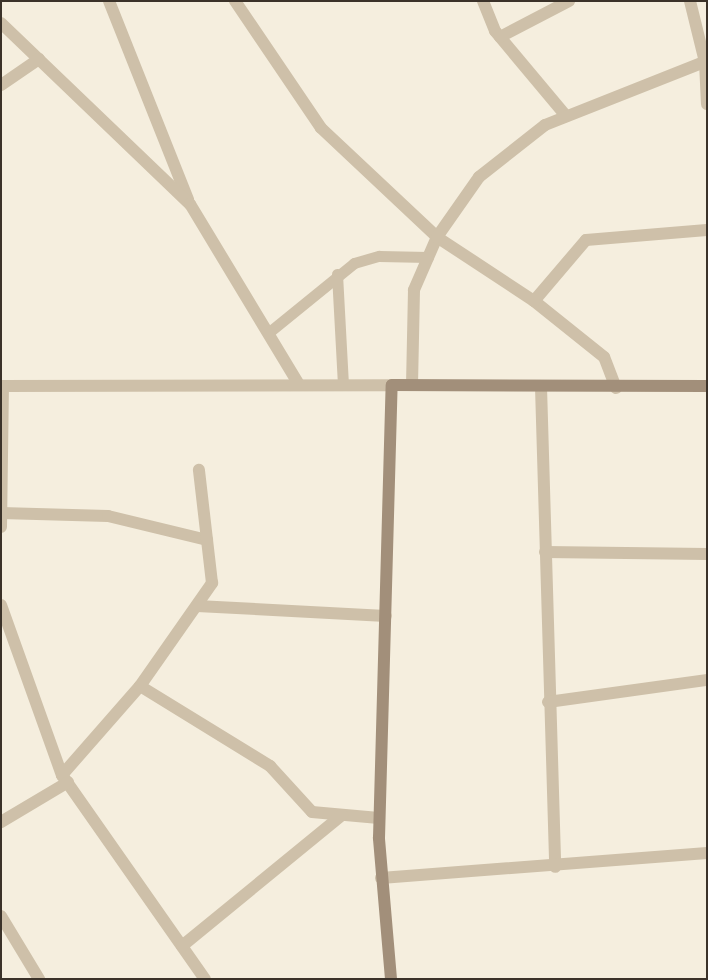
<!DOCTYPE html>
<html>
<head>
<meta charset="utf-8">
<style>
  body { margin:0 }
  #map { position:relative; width:708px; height:980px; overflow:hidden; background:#f5eede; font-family:"Noto Sans",sans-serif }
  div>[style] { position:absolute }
  .service>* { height:11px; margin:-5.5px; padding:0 5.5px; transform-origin:5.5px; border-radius:5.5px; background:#cec0a9 }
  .minor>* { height:12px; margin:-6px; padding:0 6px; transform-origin:6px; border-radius:6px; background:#cec0a9 }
  .secondary>* { height:12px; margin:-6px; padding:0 6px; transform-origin:6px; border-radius:6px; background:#a28f7a }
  span { translate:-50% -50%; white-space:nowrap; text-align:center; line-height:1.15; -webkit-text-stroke:5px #fbf7eb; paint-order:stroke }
  .frame { position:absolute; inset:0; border:2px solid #3b3229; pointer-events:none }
</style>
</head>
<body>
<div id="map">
  <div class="service">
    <i style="left:337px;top:274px;width:111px;rotate:86.9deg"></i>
    <i style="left:268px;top:333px;width:111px;rotate:-39.1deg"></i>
    <i style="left:354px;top:263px;width:26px;rotate:-16deg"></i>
    <i style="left:379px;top:256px;width:49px;rotate:1.2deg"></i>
  </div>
  <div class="minor">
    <i style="left:109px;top:1px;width:214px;rotate:68.3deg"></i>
    <i style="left:235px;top:1px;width:153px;rotate:55.9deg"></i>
    <i style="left:321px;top:128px;width:159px;rotate:43.2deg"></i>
    <i style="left:437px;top:237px;width:58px;rotate:113.5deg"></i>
    <i style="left:414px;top:290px;width:95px;rotate:91.2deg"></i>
    <i style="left:483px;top:1px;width:32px;rotate:68deg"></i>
    <i style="left:495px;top:31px;width:111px;rotate:50.1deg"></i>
    <i style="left:690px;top:1px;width:63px;rotate:76.2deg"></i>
    <i style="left:705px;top:62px;width:42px;rotate:87.3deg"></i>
    <i style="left:1px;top:23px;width:262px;rotate:43.8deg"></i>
    <i style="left:190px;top:204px;width:211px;rotate:58.9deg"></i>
    <i style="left:500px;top:37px;width:78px;rotate:-27.6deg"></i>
    <i style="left:1px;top:85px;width:46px;rotate:-34.4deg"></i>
    <i style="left:534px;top:301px;width:80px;rotate:-49.6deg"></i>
    <i style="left:586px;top:240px;width:121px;rotate:-4.7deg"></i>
    <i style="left:1px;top:386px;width:391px;rotate:-0.1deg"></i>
    <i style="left:541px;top:387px;width:480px;rotate:88.3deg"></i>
    <i style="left:616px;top:388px;width:33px;rotate:-111deg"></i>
    <i style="left:604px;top:357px;width:90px;rotate:-141.3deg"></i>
    <i style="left:534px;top:301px;width:116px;rotate:-146.6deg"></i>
    <i style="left:437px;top:237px;width:73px;rotate:-55deg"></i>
    <i style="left:479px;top:177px;width:84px;rotate:-38.2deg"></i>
    <i style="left:545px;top:125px;width:174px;rotate:-21.6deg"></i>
    <i style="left:1px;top:513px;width:107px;rotate:1.6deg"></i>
    <i style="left:108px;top:516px;width:102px;rotate:13.6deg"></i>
    <i style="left:1px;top:527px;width:141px;rotate:-89.2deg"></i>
    <i style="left:545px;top:552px;width:162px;rotate:0.7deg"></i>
    <i style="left:1px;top:605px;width:181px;rotate:70.3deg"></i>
    <i style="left:62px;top:775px;width:249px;rotate:55deg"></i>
    <i style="left:197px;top:606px;width:189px;rotate:3deg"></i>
    <i style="left:140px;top:686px;width:126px;rotate:-55deg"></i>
    <i style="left:212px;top:583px;width:114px;rotate:-96.6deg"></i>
    <i style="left:548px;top:702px;width:161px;rotate:-7.9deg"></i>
    <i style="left:62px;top:775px;width:118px;rotate:-48.8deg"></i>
    <i style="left:140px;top:686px;width:153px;rotate:31.6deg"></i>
    <i style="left:270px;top:766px;width:62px;rotate:47.6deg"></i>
    <i style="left:312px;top:812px;width:67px;rotate:5.1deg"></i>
    <i style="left:1px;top:822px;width:78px;rotate:-30.8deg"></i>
    <i style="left:381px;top:878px;width:327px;rotate:-4.4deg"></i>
    <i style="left:1px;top:916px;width:74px;rotate:58.9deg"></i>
    <i style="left:182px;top:946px;width:207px;rotate:-39.3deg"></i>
  </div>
  <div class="secondary">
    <i style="left:391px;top:979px;width:142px;rotate:-94.9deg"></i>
    <i style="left:379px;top:838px;width:453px;rotate:-88.4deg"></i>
    <i style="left:392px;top:385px;width:315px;rotate:0.2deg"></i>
  </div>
  <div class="frame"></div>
</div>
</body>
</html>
